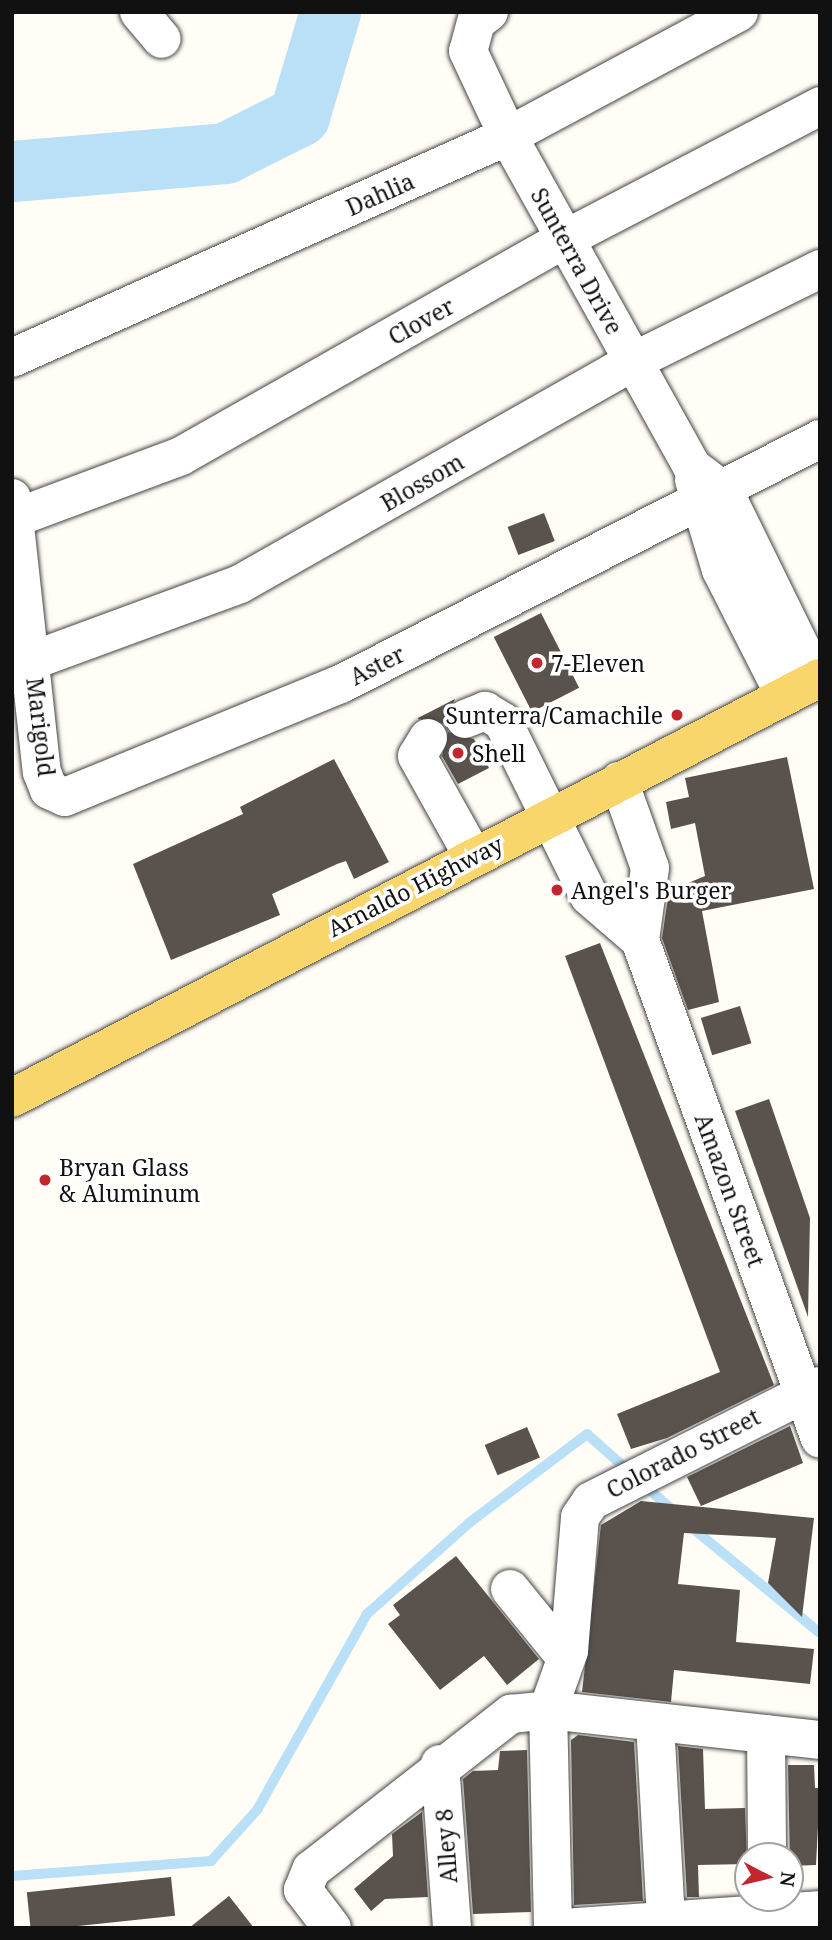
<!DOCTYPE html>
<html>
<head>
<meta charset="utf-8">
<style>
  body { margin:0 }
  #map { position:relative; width:832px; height:1940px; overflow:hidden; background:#fffdf5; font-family:"Noto Serif",serif }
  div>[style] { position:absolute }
  .stream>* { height:10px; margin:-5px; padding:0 5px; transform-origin:5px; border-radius:5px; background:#b9e0f7 }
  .river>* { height:61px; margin:-30.5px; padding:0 30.5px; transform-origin:30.5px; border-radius:30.5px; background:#b9e0f7 }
  .building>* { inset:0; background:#5a524d; transform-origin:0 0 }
  .roads { filter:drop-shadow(0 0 2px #444) drop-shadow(0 0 2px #444) }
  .minor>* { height:38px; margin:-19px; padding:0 19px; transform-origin:19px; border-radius:19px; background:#fff }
  .major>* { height:38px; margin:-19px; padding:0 19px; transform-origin:19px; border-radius:19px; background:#f9d66b }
  .dots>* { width:19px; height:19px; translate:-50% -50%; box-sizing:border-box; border:4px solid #fff; border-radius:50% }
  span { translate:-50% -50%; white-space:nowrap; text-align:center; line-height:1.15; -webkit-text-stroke:7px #fff; paint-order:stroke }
  .street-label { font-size:23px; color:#111 }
  .poi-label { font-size:23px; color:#111 }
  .left { translate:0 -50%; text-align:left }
  .right { translate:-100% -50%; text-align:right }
  .frame { position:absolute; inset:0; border:14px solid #111; pointer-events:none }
  .north { position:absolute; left:734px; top:1842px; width:70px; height:70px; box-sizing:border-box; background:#fff; border:2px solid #a0a0a0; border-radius:50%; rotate:97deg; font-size:19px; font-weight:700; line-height:28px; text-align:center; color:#111 }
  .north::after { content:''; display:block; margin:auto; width:24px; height:32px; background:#c4262e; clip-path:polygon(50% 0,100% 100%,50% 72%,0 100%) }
</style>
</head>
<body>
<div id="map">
  <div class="stream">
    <i style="left:643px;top:1484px;width:44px;rotate:41.3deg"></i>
    <i style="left:690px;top:1526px;width:168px;rotate:39.5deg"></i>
    <i style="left:12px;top:1876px;width:200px;rotate:-4.3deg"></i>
    <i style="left:211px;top:1861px;width:69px;rotate:-48deg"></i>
    <i style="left:257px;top:1810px;width:225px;rotate:-60.7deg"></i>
    <i style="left:367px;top:1614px;width:137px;rotate:-41.7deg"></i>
    <i style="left:469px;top:1523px;width:148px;rotate:-37deg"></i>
    <i style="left:587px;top:1434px;width:59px;rotate:41.6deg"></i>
  </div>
  <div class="river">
    <i style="left:12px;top:171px;width:214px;rotate:-4.8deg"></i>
    <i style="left:225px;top:153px;width:83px;rotate:-26.6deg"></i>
    <i style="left:299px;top:116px;width:109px;rotate:-73.4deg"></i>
  </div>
  <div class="building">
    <i style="left:544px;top:513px;width:30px;height:39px;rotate:69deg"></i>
    <i style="left:541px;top:613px;width:84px;height:53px;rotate:63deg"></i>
    <i style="clip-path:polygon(455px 699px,444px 724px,418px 719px,418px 718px)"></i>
    <i style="clip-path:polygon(448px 732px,474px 739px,489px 768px,458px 784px,442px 756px)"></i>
    <i style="clip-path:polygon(787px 757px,814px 889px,702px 911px,719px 1002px,688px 1010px,662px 938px,669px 891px,705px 876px,695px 823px,671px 829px,666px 802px,689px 797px,685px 778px)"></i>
    <i style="clip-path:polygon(334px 759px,389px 862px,354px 879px,346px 861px,337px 864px,272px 894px,280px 915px,171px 960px,133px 864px,243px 814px,240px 807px)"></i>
    <i style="clip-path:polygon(600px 943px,774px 1385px,667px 1438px,631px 1449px,617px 1414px,720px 1372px,565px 956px)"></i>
    <i style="left:740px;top:1006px;width:39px;height:41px;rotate:73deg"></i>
    <i style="clip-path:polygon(769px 1099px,810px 1218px,808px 1317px,735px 1111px)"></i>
    <i style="clip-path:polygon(790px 1426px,803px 1463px,701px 1506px,687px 1477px)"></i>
    <i style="left:527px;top:1427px;width:33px;height:46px;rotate:67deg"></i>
    <i style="clip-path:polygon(641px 1501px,814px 1518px,802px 1617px,768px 1583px,776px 1538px,684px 1533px,678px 1584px,740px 1590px,736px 1642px,814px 1649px,810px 1684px,674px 1670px,671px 1702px,582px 1692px,601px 1525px)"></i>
    <i style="clip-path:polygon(456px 1556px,539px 1659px,507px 1685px,484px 1656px,440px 1690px,388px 1624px,400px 1615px,393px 1605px)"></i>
    <i style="clip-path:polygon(578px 1735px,634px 1742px,643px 1901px,574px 1905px,571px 1740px)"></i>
    <i style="clip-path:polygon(678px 1746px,703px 1749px,705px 1809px,745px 1808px,747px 1864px,698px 1865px,699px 1897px,687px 1897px)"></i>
    <i style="clip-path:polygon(527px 1750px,531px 1912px,473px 1914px,463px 1779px,473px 1771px,498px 1770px,500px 1751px)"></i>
    <i style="clip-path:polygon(788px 1765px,814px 1765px,815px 1788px,820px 1788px,816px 1865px,790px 1866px)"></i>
    <i style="clip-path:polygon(422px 1812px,428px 1897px,385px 1899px,371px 1911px,354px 1889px,393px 1856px,392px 1834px)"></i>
    <i style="left:171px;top:1877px;width:39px;height:145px;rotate:84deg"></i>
    <i style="clip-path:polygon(229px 1896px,254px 1928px,189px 1928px)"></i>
  </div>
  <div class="roads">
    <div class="minor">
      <i style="left:139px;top:12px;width:35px;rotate:50deg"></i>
      <i style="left:489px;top:12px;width:16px;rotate:142deg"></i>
      <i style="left:476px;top:22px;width:30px;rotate:105deg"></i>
      <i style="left:468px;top:51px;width:94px;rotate:64.8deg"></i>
      <i style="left:508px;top:136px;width:379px;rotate:60.9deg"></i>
      <i style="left:692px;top:467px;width:40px;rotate:37deg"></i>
      <i style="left:724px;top:491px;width:209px;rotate:63.9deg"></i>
      <i style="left:12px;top:358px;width:543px;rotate:-24.11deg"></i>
      <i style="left:508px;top:136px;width:262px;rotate:-28.2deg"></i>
      <i style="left:694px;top:480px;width:94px;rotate:73.3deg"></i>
      <i style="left:721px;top:570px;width:141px;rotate:63.1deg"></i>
      <i style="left:12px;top:498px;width:276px;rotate:83.8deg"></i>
      <i style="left:42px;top:772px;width:19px;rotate:69deg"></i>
      <i style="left:49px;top:790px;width:17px;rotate:24deg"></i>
      <i style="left:65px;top:797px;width:298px;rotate:-22.3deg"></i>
      <i style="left:341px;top:684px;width:538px;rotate:-27.09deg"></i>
      <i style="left:12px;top:519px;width:180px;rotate:-20.4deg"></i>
      <i style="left:181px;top:456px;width:441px;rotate:-29.5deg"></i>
      <i style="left:565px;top:239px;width:288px;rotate:-27.5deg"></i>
      <i style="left:12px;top:668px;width:243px;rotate:-20.2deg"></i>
      <i style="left:240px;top:584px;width:450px;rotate:-29.5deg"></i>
      <i style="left:632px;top:362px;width:210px;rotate:-26.3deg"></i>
      <i style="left:465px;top:719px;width:22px;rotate:-22deg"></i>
      <i style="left:485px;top:711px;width:21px;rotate:31deg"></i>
      <i style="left:503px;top:722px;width:194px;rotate:63.7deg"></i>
      <i style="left:589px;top:896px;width:67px;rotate:40.8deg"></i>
      <i style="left:428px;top:738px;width:21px;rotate:121deg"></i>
      <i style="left:417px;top:756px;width:115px;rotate:60.8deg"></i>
      <i style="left:619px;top:781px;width:92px;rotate:70.4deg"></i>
      <i style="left:650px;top:868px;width:73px;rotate:97.9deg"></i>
      <i style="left:640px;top:940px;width:530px;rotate:70.16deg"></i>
      <i style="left:510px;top:1589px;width:89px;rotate:50.9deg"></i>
      <i style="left:655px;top:1723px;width:198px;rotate:86.8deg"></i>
      <i style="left:766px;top:1734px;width:122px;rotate:89.5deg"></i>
      <i style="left:440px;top:1764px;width:164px;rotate:85.8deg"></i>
      <i style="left:332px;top:1928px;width:48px;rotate:-127.3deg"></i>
      <i style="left:303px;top:1890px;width:22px;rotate:-68deg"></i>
      <i style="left:311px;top:1870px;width:254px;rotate:-38deg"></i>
      <i style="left:511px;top:1714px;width:37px;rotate:-6deg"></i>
      <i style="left:548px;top:1710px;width:274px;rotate:6.3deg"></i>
      <i style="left:553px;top:1928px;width:218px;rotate:-91.3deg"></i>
      <i style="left:548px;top:1710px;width:63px;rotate:-70.4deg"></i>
      <i style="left:569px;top:1651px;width:134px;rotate:-85.3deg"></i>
      <i style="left:580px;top:1517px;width:19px;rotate:-55deg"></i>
      <i style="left:591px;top:1501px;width:256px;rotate:-26.7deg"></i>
      <i style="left:564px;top:1928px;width:257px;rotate:-4deg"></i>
    </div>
    <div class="major">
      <i style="left:12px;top:1098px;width:911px;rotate:-27.47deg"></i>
    </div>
  </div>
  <div class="dots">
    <i style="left:537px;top:663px;background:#c4262e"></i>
    <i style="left:677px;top:715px;background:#c4262e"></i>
    <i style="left:458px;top:753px;background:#c4262e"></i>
    <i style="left:557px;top:890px;background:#c4262e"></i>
    <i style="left:45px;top:1180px;background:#c4262e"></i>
  </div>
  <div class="street-label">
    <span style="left:380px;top:194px;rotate:-24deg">Dahlia</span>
    <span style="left:577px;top:261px;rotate:61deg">Sunterra Drive</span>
    <span style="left:421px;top:321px;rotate:-29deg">Clover</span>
    <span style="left:422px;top:482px;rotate:-30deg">Blossom</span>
    <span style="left:377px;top:665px;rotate:-27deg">Aster</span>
    <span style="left:41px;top:727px;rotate:83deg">Marigold</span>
    <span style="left:415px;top:886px;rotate:-27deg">Arnaldo Highway</span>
    <span style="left:730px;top:1190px;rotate:70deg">Amazon Street</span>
    <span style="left:683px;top:1453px;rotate:-27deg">Colorado Street</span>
    <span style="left:446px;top:1846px;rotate:-94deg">Alley 8</span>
  </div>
  <div class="poi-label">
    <span class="left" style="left:551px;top:663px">7-Eleven</span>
    <span class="right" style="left:663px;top:715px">Sunterra/Camachile</span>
    <span class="left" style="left:472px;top:753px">Shell</span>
    <span class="left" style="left:571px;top:890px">Angel's Burger</span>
    <span class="left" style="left:59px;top:1180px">Bryan Glass<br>&amp; Aluminum</span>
  </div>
  <div class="frame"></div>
  <div class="north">N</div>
</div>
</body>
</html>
